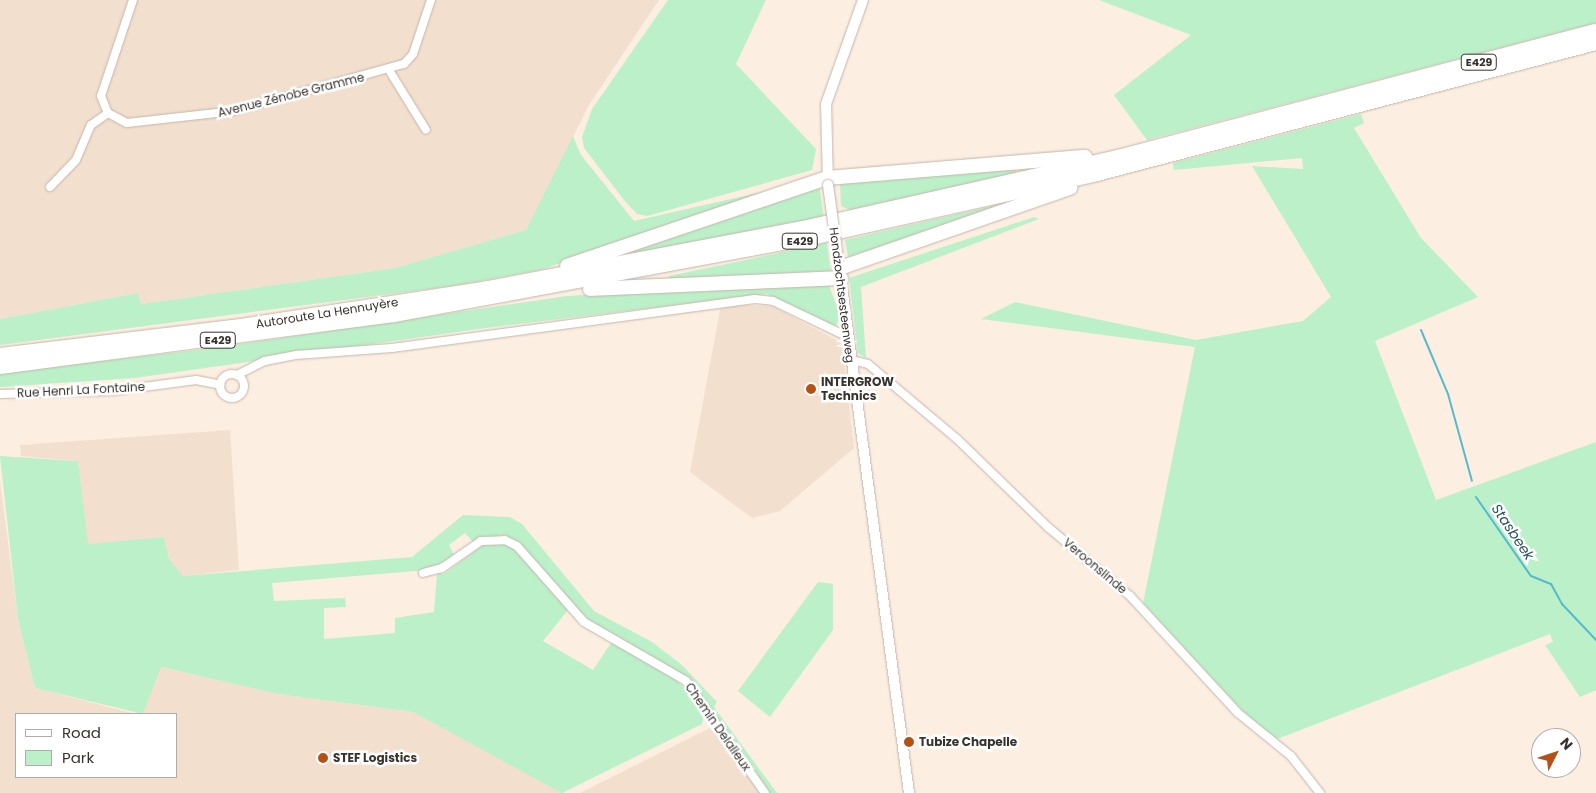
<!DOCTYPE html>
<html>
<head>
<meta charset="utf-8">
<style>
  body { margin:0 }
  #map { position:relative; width:1596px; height:793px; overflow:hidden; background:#fceee1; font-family:Poppins,sans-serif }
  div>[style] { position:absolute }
  .built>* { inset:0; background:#f3dfce }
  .green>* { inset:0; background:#bbf0c9 }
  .stream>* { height:2px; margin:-1px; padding:0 1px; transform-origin:1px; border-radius:1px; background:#57b9cc }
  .roads { filter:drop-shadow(0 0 1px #c3b6aa) drop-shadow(0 0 1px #c3b6aa) }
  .minor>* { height:8px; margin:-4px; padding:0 4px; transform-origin:4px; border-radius:4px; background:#fff }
  .minor>.ring { margin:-4px; padding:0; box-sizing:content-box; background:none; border:8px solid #fff; border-radius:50% }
  .secondary>* { height:10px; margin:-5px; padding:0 5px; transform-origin:5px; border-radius:5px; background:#fff }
  .motorway>* { height:14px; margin:-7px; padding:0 7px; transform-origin:7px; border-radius:7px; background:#fff }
  .bridges { filter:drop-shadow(0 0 1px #c3b6aa) drop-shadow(0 0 1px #c3b6aa) }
  .secondary-bridge>* { height:10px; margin:-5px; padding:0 5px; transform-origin:5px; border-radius:5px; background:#fff }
  .dots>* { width:14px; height:14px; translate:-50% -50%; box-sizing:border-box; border:2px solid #fff; border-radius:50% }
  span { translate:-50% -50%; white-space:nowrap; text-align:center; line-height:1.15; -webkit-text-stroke:5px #fff; paint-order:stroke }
  .shield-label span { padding:1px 4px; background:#fff; border:1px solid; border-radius:4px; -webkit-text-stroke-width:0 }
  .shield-label { font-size:11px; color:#38322e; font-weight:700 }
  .street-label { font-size:12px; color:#38322e }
  .poi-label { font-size:12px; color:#38322e; font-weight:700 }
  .left { translate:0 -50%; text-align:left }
  .water-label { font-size:14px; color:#28545c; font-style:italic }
  .legend { position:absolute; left:15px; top:713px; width:162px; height:65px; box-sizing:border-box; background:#fff; border:1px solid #afadab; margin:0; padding:6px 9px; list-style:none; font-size:15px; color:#38322e }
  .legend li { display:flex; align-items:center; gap:10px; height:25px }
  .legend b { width:25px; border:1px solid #afadab }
  .north { position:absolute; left:1531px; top:728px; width:50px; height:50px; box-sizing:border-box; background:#fff; border:1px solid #afadab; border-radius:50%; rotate:49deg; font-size:14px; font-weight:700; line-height:20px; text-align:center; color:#38322e }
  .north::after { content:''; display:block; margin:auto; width:18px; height:22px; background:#b35117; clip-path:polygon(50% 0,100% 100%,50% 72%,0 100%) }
</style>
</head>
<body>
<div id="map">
  <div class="built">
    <i style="clip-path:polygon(0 0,659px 0,589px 105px,526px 230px,395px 268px,141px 304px,138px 293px,0 319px)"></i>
    <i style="clip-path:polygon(721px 305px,772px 306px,842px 343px,854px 448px,780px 511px,752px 518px,690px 472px)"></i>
    <i style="clip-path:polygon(230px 430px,239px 570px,183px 576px,169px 559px,164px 537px,87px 545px,78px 461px,21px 456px,20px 445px)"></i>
    <i style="clip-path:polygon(0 481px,18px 619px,35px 688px,136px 714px,16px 714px,16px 777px,176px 777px,176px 714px,143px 714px,160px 667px,278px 694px,413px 712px,564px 793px,0 793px)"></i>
    <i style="clip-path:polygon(710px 728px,761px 793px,580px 793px)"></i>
  </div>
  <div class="green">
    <i style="clip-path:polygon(668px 0,766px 0,736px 64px,816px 149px,812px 170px,647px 216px,637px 214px,624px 200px,584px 148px,582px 137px,592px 109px)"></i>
    <i style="clip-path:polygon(1099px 0,1596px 0,1596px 23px,1147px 140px,1114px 95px,1191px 35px)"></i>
    <i style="clip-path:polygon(1361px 114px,1364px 123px,1354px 128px,1421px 238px,1478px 297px,1375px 341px,1436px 500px,1596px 442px,1596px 690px,1580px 697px,1545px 645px,1553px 642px,1550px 634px,1277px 739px,1245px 714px,1143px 603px,1195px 347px,981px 319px,1015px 302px,1196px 340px,1303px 321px,1331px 297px,1252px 166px,1303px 169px,1302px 158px,1174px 170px,1173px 163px)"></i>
    <i style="clip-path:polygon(573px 136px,581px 155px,634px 221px,806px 182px,540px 270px,459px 285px,0 345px,0 319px,138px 293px,141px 304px,395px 268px,526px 230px)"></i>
    <i style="clip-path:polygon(1015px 168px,1016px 173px,853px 211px,841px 206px,840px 182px)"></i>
    <i style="clip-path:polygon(819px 185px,824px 218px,634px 254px,633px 249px)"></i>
    <i style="clip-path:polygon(993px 206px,994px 210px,848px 257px,845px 240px)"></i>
    <i style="clip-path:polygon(1034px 217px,1039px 219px,861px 287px,866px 358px,858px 353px,849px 278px)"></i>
    <i style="clip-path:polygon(827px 243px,831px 274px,667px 282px,669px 276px)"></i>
    <i style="clip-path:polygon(828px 282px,840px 316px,835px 328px,767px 294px,478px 329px,135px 378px,0 387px,0 373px,206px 349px,567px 296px)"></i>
    <i style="clip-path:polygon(0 456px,78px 461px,88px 544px,164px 537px,169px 559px,183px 576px,412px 557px,463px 515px,510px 517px,522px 524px,594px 611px,652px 642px,682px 665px,717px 702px,714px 707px,777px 793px,767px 793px,677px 672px,589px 624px,516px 542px,501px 535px,474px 543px,465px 533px,449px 545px,455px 557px,427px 570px,272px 583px,274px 601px,345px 598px,346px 607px,324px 608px,324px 639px,395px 633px,395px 618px,434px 612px,437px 574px,444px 574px,483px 545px,503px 543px,521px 553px,568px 610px,543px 641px,593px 670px,611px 643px,665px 669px,693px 697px,704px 715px,702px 724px,562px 793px,413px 712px,278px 694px,161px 667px,143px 714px,35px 688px,18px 619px)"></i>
    <i style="clip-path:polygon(818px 582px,833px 584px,833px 630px,770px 717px,738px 691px)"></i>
  </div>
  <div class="stream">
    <i style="left:1421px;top:330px;width:69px;rotate:67.1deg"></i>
    <i style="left:1448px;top:394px;width:90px;rotate:74.6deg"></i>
    <i style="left:1476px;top:497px;width:96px;rotate:55.2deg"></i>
    <i style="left:1531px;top:576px;width:22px;rotate:22deg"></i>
    <i style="left:1551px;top:584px;width:23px;rotate:61deg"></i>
    <i style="left:1562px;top:604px;width:50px;rotate:46.6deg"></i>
  </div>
  <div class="roads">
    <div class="minor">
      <i style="left:133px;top:0;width:101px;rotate:108.4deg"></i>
      <i style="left:101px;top:96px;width:18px;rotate:68deg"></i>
      <i style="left:108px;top:113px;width:21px;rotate:28deg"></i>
      <i style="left:127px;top:123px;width:108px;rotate:-6.4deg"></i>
      <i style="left:234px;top:111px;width:176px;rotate:-15.5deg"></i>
      <i style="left:404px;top:64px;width:13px;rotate:-48deg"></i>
      <i style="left:413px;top:54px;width:57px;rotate:-71.6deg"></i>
      <i style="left:389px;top:70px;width:70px;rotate:58.3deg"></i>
      <i style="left:50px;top:187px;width:37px;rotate:-46deg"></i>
      <i style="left:76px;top:160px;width:38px;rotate:-67deg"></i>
      <i style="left:91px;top:125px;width:21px;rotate:-35deg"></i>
      <i style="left:851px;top:360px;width:17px;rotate:13deg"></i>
      <i style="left:868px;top:364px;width:116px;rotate:40.1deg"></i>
      <i style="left:957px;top:439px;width:128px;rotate:44.1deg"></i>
      <i style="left:1049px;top:528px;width:106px;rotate:40deg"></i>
      <i style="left:1130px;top:596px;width:159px;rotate:47.3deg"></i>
      <i style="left:1238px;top:713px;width:68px;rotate:39.1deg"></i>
      <i style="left:1291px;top:756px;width:47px;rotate:51.9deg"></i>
      <i class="ring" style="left:220px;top:374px;width:16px;height:16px"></i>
      <i style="left:237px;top:375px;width:31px;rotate:-27deg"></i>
      <i style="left:265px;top:361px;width:32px;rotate:-11deg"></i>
      <i style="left:296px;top:355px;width:96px;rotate:-4.2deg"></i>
      <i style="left:392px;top:348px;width:366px;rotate:-7.7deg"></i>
      <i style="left:755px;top:299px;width:18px;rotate:6deg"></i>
      <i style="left:773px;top:301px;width:83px;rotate:25.6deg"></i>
      <i style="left:0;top:394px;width:113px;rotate:-1.5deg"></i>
      <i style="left:113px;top:391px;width:84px;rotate:-7.5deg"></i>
      <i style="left:196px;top:380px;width:25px;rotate:11deg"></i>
      <i style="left:423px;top:573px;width:20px;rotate:-15deg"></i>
      <i style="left:442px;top:568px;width:47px;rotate:-34.7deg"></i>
      <i style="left:481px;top:541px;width:24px;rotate:-2deg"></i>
      <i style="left:505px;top:540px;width:13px;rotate:27deg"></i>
      <i style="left:517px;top:546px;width:101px;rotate:48.6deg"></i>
      <i style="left:584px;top:622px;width:118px;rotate:30deg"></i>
      <i style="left:686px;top:681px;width:137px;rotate:54.8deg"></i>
    </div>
    <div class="secondary">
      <i style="left:828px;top:184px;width:80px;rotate:-91.4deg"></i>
      <i style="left:826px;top:104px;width:110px;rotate:-70.4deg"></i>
      <i style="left:840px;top:271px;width:527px;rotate:82.47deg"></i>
    </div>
    <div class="motorway">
      <i style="left:567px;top:266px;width:274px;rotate:-18.7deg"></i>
      <i style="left:827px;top:178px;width:259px;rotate:-4.7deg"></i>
      <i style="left:840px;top:268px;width:244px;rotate:-19.2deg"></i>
      <i style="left:590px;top:289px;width:251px;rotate:-2.5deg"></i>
      <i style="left:0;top:355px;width:249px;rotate:-6.9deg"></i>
      <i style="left:247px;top:325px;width:244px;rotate:-8.7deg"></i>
      <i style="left:488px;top:288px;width:330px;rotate:-10.8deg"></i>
      <i style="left:812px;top:226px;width:314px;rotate:-12.7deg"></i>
      <i style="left:1118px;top:157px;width:494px;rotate:-14.8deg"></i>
      <i style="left:0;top:367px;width:397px;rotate:-7.5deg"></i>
      <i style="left:394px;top:315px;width:429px;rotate:-10.5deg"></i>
      <i style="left:816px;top:237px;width:288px;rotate:-12.6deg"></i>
      <i style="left:1097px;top:174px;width:516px;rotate:-14.71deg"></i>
    </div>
  </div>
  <div class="bridges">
    <div class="secondary-bridge">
      <i style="left:828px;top:185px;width:74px;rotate:82.2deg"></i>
    </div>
  </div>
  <div class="dots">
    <i style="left:811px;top:389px;background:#b35117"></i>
    <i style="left:909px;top:742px;background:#b35117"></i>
    <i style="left:323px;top:758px;background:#b35117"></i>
  </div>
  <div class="shield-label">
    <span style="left:1479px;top:62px">E429</span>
    <span style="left:800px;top:241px">E429</span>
    <span style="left:218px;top:340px">E429</span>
  </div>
  <div class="street-label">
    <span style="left:291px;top:95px;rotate:-14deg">Avenue Zénobe Gramme</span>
    <span style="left:842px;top:295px;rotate:83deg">Hondzochtsesteenweg</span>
    <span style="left:327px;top:313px;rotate:-9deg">Autoroute La Hennuyère</span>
    <span style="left:81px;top:390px;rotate:-3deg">Rue Henri La Fontaine</span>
    <span style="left:1095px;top:566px;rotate:40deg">Veroonslinde</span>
    <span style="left:718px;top:727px;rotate:55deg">Chemin Delalieux</span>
  </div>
  <div class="poi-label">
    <span class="left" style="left:821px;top:389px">INTERGROW<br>Technics</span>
    <span class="left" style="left:919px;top:742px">Tubize Chapelle</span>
    <span class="left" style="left:333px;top:758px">STEF Logistics</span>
  </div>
  <div class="water-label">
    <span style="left:1513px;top:532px;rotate:56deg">Stasbeek</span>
  </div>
  <ul class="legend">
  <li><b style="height:6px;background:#fff"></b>Road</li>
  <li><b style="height:14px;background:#bbf0c9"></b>Park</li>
  </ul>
  <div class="north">N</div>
</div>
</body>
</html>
